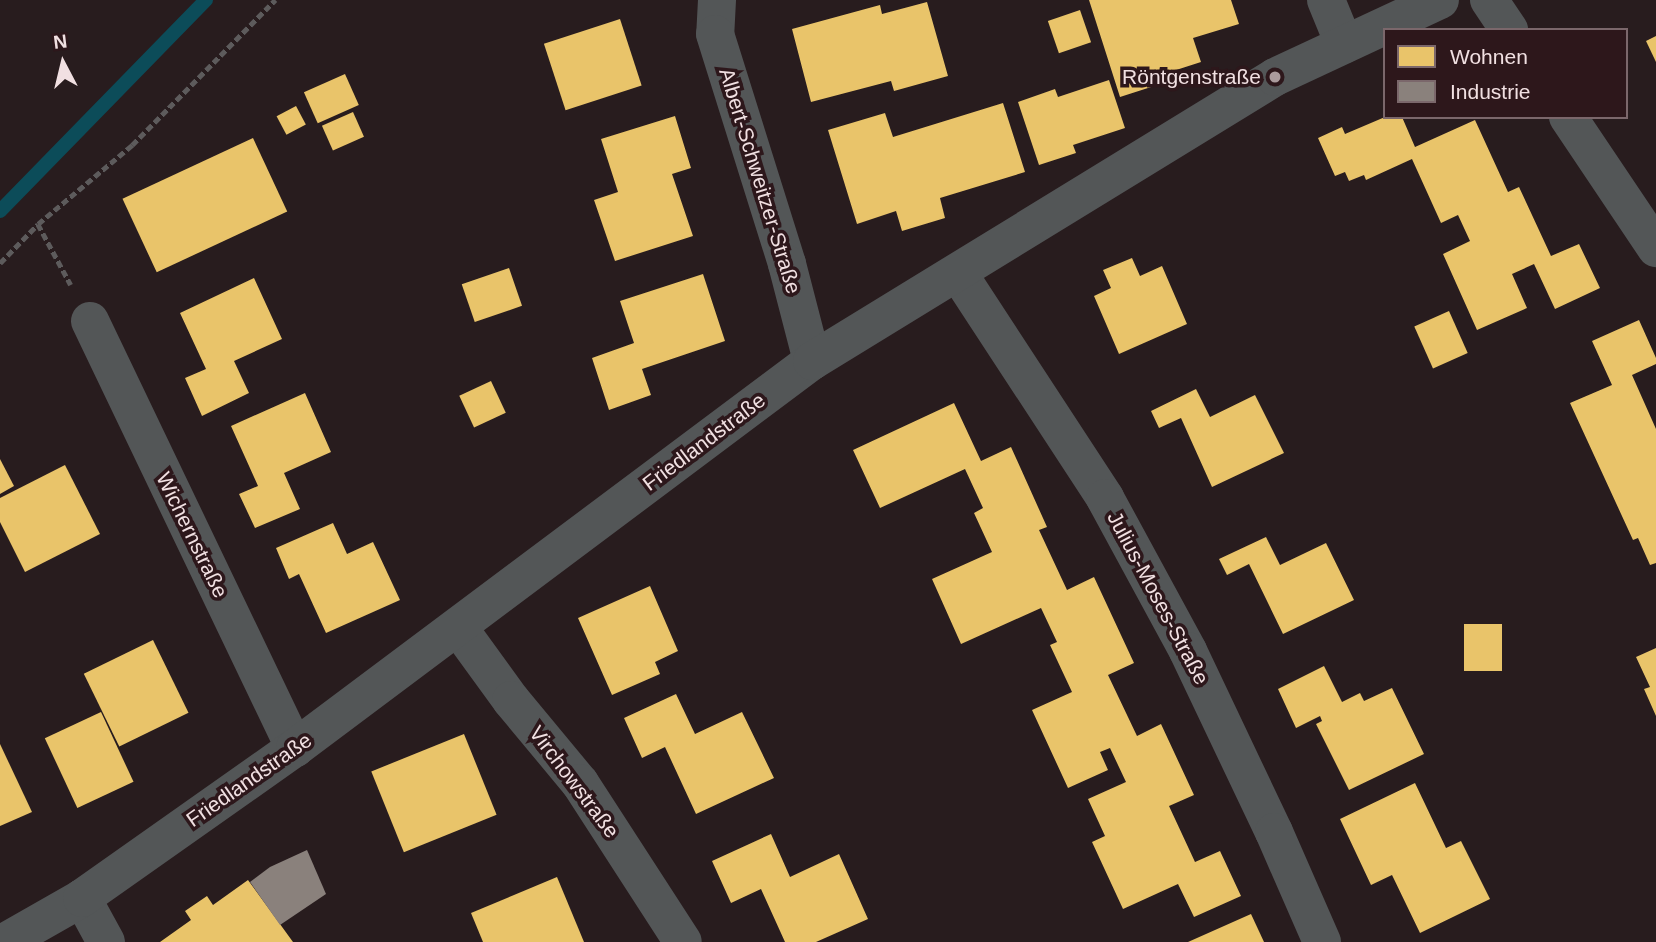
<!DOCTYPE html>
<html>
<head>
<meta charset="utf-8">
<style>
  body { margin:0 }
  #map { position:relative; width:1656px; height:942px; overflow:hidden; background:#281c1e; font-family:Helvetica,sans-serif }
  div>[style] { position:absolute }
  .homes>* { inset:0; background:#e9c46a; transform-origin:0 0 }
  .industry>* { inset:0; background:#8a817c }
  .stream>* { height:14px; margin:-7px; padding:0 7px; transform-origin:7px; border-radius:7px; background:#0c4c59 }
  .path>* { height:4.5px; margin-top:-2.25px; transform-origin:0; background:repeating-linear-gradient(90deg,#5d5b5c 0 7px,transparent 0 10.5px) }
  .street>* { height:38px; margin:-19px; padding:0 19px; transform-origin:19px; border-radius:19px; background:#535657 }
  .dots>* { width:19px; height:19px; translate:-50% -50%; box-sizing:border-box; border:4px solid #2d171b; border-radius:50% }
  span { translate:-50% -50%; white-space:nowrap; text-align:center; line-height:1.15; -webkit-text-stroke:7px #2d171b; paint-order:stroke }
  .poi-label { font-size:21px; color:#f1e0e2 }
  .right { translate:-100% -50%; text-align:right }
  .street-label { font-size:21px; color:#f1e0e2 }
  .legend { position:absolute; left:1383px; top:28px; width:245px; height:91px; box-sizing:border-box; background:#2d171b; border:2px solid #7b676b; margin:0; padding:9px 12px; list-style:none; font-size:21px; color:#f1e0e2 }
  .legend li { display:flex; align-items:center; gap:14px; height:35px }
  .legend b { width:35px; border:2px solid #7b676b }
  .north { position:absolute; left:28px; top:28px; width:70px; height:70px; -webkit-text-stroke:5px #2d171b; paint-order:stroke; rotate:353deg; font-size:19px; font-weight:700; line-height:28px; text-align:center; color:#f1e0e2 }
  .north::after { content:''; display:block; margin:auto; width:24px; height:32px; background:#f1e0e2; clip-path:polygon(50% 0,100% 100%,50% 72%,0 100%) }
</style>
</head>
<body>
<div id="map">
  <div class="homes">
    <i style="clip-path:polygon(1089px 0,1231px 0,1239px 24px,1193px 38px,1201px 62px,1173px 71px,1176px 79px,1120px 97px)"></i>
    <i style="clip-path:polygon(927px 2px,948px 76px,894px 91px,891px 81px,811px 102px,792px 29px,880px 5px,882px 14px)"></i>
    <i style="left:1080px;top:10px;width:34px;height:34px;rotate:71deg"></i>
    <i style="left:620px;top:19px;width:70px;height:80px;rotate:72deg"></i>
    <i style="clip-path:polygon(1656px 36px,1656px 62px,1646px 41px)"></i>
    <i style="left:345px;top:74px;width:34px;height:45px;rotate:66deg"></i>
    <i style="clip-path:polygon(1109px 80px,1125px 128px,1073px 145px,1076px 153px,1039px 165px,1018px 102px,1055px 89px,1058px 97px)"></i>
    <i style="clip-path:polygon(1003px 103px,1025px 172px,940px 198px,945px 218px,902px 231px,896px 211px,857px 224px,828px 130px,885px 113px,893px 137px)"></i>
    <i style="left:296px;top:106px;width:21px;height:22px;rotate:62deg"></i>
    <i style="left:353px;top:112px;width:27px;height:34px;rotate:66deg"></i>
    <i style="clip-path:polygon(675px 116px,691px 168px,672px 174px,693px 236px,615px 261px,594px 200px,618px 192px,601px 139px)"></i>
    <i style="clip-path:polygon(1385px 117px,1402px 117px,1415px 147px,1475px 120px,1508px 192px,1519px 187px,1551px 256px,1579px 244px,1600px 288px,1555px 309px,1534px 264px,1512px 274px,1527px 308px,1477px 330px,1443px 254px,1470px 241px,1458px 215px,1441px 223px,1412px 159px,1366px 180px,1364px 175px,1349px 181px,1345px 172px,1335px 176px,1318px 138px,1342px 127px,1345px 134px)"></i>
    <i style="left:253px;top:138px;width:81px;height:144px;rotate:65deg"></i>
    <i style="clip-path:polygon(1132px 258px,1140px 276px,1162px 266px,1187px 324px,1119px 354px,1094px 296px,1111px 288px,1103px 270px)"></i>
    <i style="left:509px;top:268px;width:40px;height:50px;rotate:71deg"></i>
    <i style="clip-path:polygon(703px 274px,725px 341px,642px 369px,651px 395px,609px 410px,592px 358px,634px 343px,620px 301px)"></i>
    <i style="clip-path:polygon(254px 278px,282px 339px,234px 361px,249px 393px,202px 416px,185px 378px,206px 369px,180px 313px)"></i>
    <i style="left:1449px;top:311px;width:46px;height:38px;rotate:66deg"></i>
    <i style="clip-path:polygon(1639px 320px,1656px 358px,1656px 364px,1632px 375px,1656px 429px,1656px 563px,1650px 565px,1638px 538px,1633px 540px,1570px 403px,1612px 385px,1592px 341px)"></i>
    <i style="left:491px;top:381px;width:35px;height:35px;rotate:65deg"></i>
    <i style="clip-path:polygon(1196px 389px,1210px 417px,1255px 395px,1284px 453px,1212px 487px,1181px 418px,1159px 428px,1151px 411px)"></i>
    <i style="clip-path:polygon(305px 393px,331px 452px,284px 473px,300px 509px,255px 528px,239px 494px,258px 486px,231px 426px)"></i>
    <i style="clip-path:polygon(954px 403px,981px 461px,1011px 447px,1047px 527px,1039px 530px,1067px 590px,1094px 577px,1134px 663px,1108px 675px,1137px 736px,1161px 724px,1194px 795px,1169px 806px,1195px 862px,1220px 851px,1241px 896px,1194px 917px,1178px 884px,1123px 909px,1092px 842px,1105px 836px,1088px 799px,1126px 782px,1110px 748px,1100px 752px,1108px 770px,1068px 788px,1032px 710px,1072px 692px,1050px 645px,1057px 642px,1041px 608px,961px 644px,932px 579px,992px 552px,974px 513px,983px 508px,965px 469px,880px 508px,853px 450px)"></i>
    <i style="clip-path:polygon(0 459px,14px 486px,0 494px)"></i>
    <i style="clip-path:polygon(65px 465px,100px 534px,25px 572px,0 522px,0 498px)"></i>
    <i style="clip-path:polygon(333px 523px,347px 554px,373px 542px,400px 600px,326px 633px,299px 574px,289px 579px,276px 548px)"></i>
    <i style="clip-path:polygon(1266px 537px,1280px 565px,1326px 543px,1354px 600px,1283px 634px,1249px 564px,1227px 575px,1219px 559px)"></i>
    <i style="clip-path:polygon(650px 586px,678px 651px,655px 662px,660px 674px,612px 695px,578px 618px)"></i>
    <i style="left:1464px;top:624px;width:38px;height:47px"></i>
    <i style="left:153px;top:640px;width:81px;height:77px;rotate:64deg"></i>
    <i style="clip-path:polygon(1656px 648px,1656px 716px,1644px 689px,1650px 687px,1636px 657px)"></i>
    <i style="clip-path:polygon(1324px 666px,1342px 702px,1360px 693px,1364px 701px,1392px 688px,1424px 754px,1349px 790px,1316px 724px,1322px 721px,1320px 716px,1296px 728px,1278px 689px)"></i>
    <i style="clip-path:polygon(676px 694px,695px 734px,742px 712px,774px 778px,696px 814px,665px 747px,642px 758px,624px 718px)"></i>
    <i style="left:101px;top:712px;width:77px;height:62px;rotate:65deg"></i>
    <i style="left:464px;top:734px;width:87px;height:100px;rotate:68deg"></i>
    <i style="clip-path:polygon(0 744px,32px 812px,0 826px)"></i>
    <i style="clip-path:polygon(1415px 783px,1446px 848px,1461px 841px,1490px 899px,1420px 933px,1392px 875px,1371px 885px,1340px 819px)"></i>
    <i style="clip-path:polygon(771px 834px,790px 877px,839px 854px,868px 919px,816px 942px,785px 942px,761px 889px,731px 903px,712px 861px)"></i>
    <i style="clip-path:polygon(557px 877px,584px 942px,483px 942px,471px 913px)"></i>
    <i style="clip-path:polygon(248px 880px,293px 942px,160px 942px,191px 920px,185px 911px,207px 896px,213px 905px)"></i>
    <i style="clip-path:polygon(1251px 914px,1264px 942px,1188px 942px)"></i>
  </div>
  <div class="industry">
    <i style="clip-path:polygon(307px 850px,326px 894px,280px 925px,250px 882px,270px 867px)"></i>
  </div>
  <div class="stream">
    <i style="left:0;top:211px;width:295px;rotate:-45.7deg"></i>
  </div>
  <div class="path">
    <i style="left:38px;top:224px;width:69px;rotate:61.6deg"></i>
    <i style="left:0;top:263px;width:54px;rotate:-45.7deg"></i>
    <i style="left:38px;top:224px;width:123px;rotate:-40deg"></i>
    <i style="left:132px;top:145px;width:204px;rotate:-45.4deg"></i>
  </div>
  <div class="street">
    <i style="left:717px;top:0;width:34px;rotate:93deg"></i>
    <i style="left:715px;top:34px;width:241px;rotate:72.6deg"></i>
    <i style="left:787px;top:264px;width:100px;rotate:75.5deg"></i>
    <i style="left:1326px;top:0;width:48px;rotate:67.8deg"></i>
    <i style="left:1489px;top:0;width:36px;rotate:56deg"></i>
    <i style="left:1568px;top:117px;width:158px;rotate:56.1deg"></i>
    <i style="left:958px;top:273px;width:269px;rotate:56.8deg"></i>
    <i style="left:1105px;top:498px;width:174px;rotate:61.5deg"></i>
    <i style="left:1188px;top:651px;width:200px;rotate:64.6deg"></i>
    <i style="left:1274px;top:832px;width:120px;rotate:66.4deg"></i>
    <i style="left:90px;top:321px;width:474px;rotate:64.4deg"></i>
    <i style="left:458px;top:627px;width:90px;rotate:54deg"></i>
    <i style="left:511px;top:700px;width:108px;rotate:50.3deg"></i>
    <i style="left:580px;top:783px;width:189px;rotate:57.1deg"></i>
    <i style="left:82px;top:898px;width:50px;rotate:61.4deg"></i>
    <i style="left:5px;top:942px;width:89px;rotate:-29.7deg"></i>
    <i style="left:82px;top:898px;width:261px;rotate:-35.2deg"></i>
    <i style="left:295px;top:748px;width:646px;rotate:-36.82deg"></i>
    <i style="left:812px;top:361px;width:543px;rotate:-31.52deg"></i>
    <i style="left:1275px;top:77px;width:182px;rotate:-25deg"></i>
  </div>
  <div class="dots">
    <i style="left:1275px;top:77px;background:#ab9b9d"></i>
  </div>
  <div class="poi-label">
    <span class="right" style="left:1261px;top:77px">Röntgenstraße</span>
  </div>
  <div class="street-label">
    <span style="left:760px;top:181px;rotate:73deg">Albert-Schweitzer-Straße</span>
    <span style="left:704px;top:442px;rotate:-37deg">Friedlandstraße</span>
    <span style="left:192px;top:535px;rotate:64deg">Wichernstraße</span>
    <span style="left:1158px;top:598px;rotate:62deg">Julius-Moses-Straße</span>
    <span style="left:249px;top:780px;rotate:-35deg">Friedlandstraße</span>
    <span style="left:574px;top:782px;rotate:53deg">Virchowstraße</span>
  </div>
  <ul class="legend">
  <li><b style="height:19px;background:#e9c46a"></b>Wohnen</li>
  <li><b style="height:19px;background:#8a817c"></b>Industrie</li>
  </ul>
  <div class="north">N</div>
</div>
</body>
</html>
